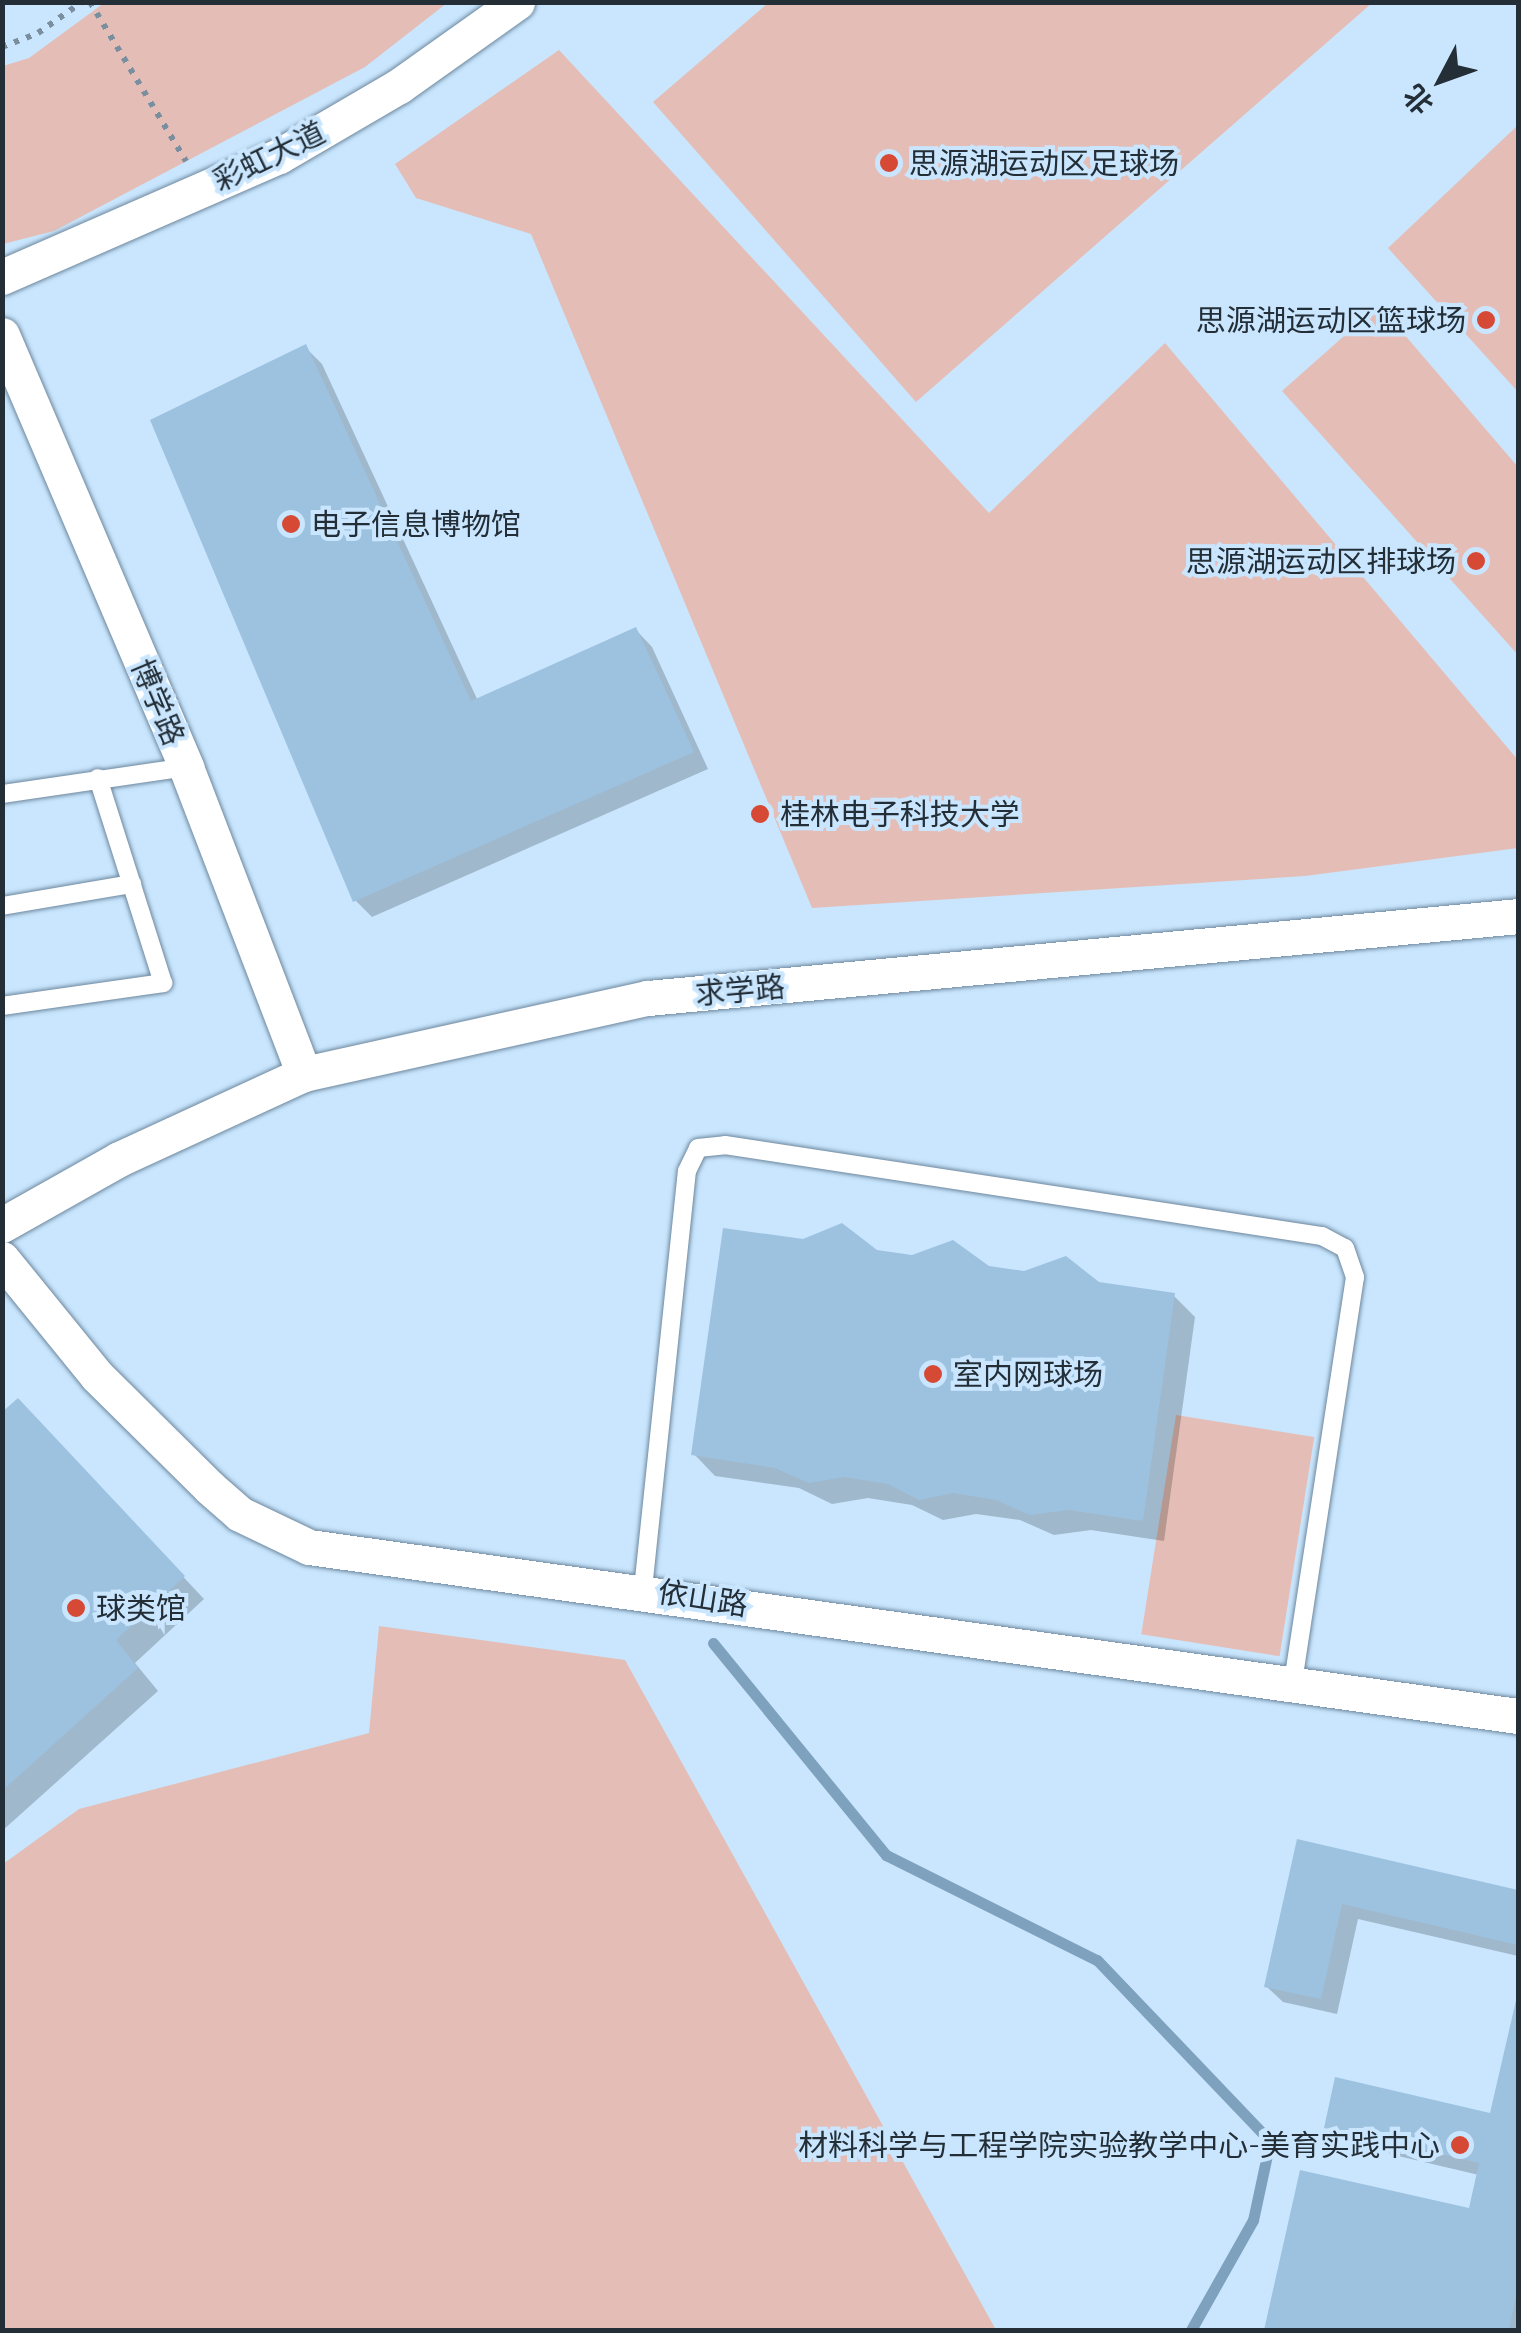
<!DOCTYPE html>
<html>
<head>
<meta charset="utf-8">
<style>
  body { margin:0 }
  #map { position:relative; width:1521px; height:2333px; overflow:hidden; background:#c9e6fe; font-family:Quicksand,"Noto Sans SC",sans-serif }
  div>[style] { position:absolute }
  .green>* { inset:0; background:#e4beb6; transform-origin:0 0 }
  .shadow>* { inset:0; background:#0003 }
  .stream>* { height:11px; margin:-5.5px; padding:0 5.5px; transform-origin:5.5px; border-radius:5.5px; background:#7ea1be }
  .building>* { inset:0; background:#9dc2e0 }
  .path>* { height:6px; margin-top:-3px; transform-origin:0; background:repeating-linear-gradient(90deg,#798e9e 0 5px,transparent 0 13px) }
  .roads { filter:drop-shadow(0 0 2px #6d879d) drop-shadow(0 0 2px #6d879d) }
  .service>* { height:18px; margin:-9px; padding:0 9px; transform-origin:9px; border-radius:9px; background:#fff }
  .minor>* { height:35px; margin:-17.5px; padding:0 17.5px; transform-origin:17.5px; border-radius:17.5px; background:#fff }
  .dots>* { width:28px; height:28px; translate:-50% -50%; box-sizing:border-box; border:5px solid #c9e6fe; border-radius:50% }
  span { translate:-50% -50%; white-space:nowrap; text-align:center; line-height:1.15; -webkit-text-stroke:8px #c9e6fe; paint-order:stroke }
  .street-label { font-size:30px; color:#232e37 }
  .poi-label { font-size:30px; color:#232e37 }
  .left { translate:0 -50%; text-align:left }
  .right { translate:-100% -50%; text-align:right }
  .frame { position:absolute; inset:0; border:5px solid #232e37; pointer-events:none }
  .north { position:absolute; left:1391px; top:30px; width:100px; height:100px; -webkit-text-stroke:8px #c9e6fe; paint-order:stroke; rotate:229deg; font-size:28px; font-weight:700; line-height:40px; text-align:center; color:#232e37 }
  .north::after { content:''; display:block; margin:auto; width:35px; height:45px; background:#232e37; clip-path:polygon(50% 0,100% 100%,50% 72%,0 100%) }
</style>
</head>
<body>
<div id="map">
  <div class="green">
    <i style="clip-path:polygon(104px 3px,104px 2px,447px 3px,365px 67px,54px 231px,3px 244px,3px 66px,29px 58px)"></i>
    <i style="clip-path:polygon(768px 3px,768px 2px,1372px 3px,916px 402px,653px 102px)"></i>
    <i style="clip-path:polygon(559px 50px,989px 513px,1165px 343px,1518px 760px,1518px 848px,1305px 876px,812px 908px,531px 234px,416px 198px,395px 164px)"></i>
    <i style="clip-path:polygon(1518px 125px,1518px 392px,1388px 248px)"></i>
    <i style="clip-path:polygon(1379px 305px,1518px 467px,1518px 655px,1282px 391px)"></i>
    <i style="left:1176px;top:1415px;width:140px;height:222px;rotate:9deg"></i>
    <i style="clip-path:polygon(379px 1626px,625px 1660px,996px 2330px,3px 2330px,3px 1864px,79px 1809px,369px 1733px)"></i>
  </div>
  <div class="shadow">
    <i style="clip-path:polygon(305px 347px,322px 364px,478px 701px,636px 630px,652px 647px,708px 769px,372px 917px,355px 900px)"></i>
    <i style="clip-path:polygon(876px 1253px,1174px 1296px,1195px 1317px,1164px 1541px,1091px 1530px,1054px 1535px,1020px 1520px,976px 1514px,943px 1520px,912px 1505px,868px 1498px,832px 1504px,799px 1488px,715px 1476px,694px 1454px)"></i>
    <i style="clip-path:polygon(2px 1415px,39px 1423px,204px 1599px,135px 1663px,158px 1691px,2px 1831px)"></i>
    <i style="clip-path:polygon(1299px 1842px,1518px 1893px,1518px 1956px,1358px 1919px,1337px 2014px,1283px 2002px,1266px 1986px)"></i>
    <i style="clip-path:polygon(1518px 2000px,1518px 2330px,1267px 2330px,1302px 2172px,1471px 2211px,1479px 2175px,1343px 2143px,1327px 2127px,1492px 2116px)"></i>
  </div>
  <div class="stream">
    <i style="left:713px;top:1643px;width:274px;rotate:50.8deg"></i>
    <i style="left:886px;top:1855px;width:236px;rotate:26.5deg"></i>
    <i style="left:1097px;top:1960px;width:250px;rotate:46.3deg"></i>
    <i style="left:1270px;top:2141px;width:81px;rotate:102.1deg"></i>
    <i style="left:1253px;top:2220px;width:126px;rotate:119.4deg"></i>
  </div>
  <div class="building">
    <i style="clip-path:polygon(306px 344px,471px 701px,636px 627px,694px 752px,353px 902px,150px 420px)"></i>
    <i style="clip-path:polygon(842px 1223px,877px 1250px,912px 1255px,953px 1240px,989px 1266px,1024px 1271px,1066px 1256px,1099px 1282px,1175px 1293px,1143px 1521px,1068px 1510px,1030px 1515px,996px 1500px,953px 1493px,919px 1500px,888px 1484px,844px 1477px,809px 1483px,775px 1468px,691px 1455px,723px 1228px,803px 1239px)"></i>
    <i style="clip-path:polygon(18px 1398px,185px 1576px,116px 1640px,138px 1668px,2px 1791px,2px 1412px)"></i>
    <i style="clip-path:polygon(1297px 1839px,1518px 1890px,1518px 1945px,1342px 1904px,1321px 1999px,1264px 1987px)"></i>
    <i style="clip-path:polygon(1517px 1996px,1518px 2286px,1509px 2330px,1264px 2330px,1300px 2170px,1469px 2208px,1479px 2163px,1324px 2128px,1335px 2077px,1490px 2113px)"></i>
  </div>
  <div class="path">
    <i style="left:90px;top:2px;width:186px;rotate:58.9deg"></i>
    <i style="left:2px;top:47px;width:39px;rotate:-21deg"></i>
    <i style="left:38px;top:33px;width:54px;rotate:-35.2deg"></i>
  </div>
  <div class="roads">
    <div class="service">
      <i style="left:2px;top:794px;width:186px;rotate:-8.3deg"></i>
      <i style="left:2px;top:906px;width:132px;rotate:-9.6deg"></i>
      <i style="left:2px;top:1006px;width:163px;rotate:-8.1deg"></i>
      <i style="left:163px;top:983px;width:215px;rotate:-107.6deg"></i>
      <i style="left:643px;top:1589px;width:420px;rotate:-84deg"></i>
      <i style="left:687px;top:1171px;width:25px;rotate:-64deg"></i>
      <i style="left:698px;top:1148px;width:27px;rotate:-6deg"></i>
      <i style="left:725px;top:1145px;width:604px;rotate:8.67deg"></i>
      <i style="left:1322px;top:1236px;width:26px;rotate:28deg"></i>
      <i style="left:1345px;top:1248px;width:31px;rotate:71deg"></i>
      <i style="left:1355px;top:1277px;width:415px;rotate:98.7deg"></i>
    </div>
    <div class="minor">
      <i style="left:2px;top:277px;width:302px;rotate:-23.6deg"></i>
      <i style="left:279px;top:156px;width:139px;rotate:-30.3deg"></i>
      <i style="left:399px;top:86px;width:145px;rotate:-35.4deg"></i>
      <i style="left:2px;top:335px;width:470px;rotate:66.9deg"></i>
      <i style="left:186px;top:767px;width:329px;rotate:69deg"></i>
      <i style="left:2px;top:1225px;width:134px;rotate:-29.4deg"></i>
      <i style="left:119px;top:1159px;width:204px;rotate:-24.7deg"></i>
      <i style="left:304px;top:1074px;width:352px;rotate:-12.5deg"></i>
      <i style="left:648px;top:998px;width:874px;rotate:-5.38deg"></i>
      <i style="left:2px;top:1259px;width:151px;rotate:50.9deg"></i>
      <i style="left:97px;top:1376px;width:158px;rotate:44.7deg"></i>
      <i style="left:209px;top:1487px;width:41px;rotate:41.1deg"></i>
      <i style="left:240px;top:1514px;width:76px;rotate:25.6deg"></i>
      <i style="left:309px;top:1547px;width:1221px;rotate:7.96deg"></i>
    </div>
  </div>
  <div class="dots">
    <i style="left:889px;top:163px;background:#d54935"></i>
    <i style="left:1486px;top:320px;background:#d54935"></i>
    <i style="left:291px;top:524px;background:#d54935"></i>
    <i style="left:1476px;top:561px;background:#d54935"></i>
    <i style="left:760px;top:814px;background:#d54935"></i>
    <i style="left:933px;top:1374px;background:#d54935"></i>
    <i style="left:76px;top:1608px;background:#d54935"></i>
    <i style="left:1460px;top:2145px;background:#d54935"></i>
  </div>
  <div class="street-label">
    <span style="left:269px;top:156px;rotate:-26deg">彩虹大道</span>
    <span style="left:158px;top:702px;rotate:67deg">博学路</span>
    <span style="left:740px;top:990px;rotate:-5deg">求学路</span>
    <span style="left:703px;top:1598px;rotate:9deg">依山路</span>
  </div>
  <div class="poi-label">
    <span class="left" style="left:909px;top:163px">思源湖运动区足球场</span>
    <span class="right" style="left:1466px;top:320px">思源湖运动区篮球场</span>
    <span class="left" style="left:311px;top:524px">电子信息博物馆</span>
    <span class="right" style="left:1456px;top:561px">思源湖运动区排球场</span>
    <span class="left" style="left:780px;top:814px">桂林电子科技大学</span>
    <span class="left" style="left:953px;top:1374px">室内网球场</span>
    <span class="left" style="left:96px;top:1608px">球类馆</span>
    <span class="right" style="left:1440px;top:2145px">材料科学与工程学院实验教学中心-美育实践中心</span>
  </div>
  <div class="frame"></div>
  <div class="north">北</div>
</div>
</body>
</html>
